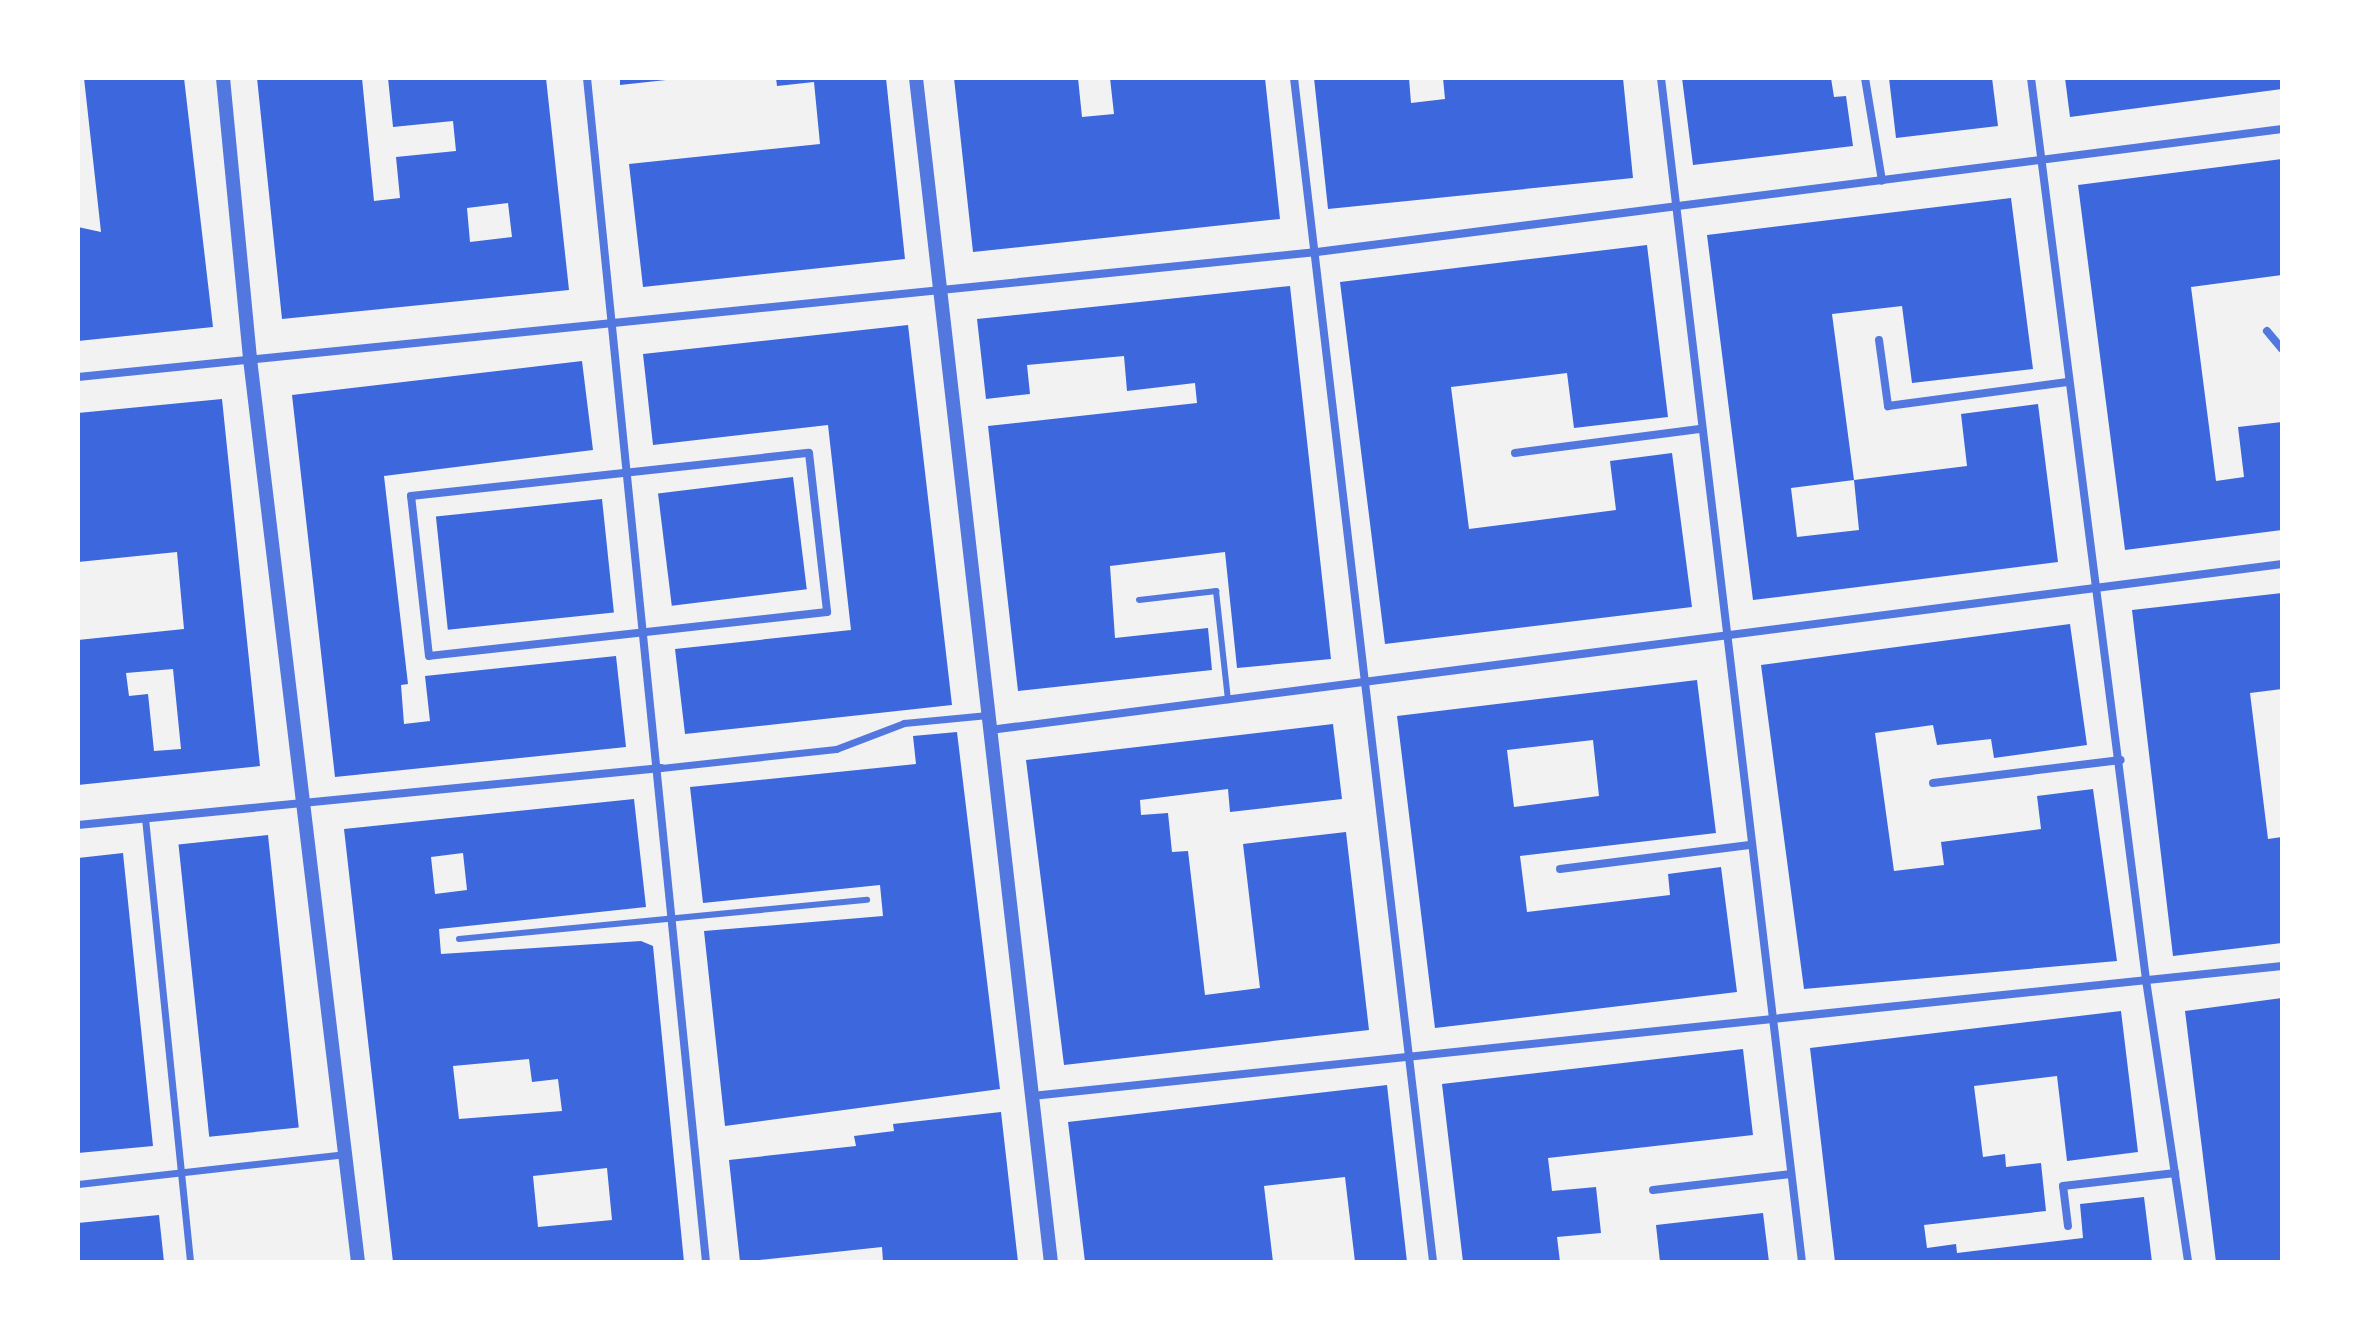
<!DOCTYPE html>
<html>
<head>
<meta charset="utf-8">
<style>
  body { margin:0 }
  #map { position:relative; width:2360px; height:1340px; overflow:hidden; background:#f2f2f2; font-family:"IBM Plex Sans",sans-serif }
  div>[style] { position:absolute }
  .building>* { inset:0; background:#3d67dc; transform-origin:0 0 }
  .service>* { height:6px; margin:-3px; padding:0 3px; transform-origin:3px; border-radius:3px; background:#5277de }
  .pedestrian>* { height:7px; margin:-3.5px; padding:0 3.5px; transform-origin:3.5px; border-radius:3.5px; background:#5277de }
  .minor>* { height:8px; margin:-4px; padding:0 4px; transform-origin:4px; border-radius:4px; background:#5277de }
  .tertiary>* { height:14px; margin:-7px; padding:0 7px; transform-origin:7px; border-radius:7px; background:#5277de }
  span { translate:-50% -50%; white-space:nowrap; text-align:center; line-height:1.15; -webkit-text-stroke:6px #fff; paint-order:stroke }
  .frame { position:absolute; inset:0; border:80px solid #fff; pointer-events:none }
</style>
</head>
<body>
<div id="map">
  <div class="building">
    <i style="clip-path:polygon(84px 78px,184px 78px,213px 327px,78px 341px,78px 227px,101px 232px)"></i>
    <i style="clip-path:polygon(evenodd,257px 78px,362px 78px,374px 201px,400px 198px,396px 157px,456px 151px,453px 121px,393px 127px,388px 78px,546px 78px,569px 290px,282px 319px,257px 78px,508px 203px,512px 237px,470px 242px,467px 208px,508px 203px)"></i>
    <i style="clip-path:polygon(620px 78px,666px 78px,666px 80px,620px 85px)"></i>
    <i style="clip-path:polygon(776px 78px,886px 78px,905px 259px,643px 287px,629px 164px,820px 144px,814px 82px,777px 86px)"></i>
    <i style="clip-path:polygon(954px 78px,1078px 78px,1082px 117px,1114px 114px,1110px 78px,1265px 78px,1280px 219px,973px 252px)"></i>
    <i style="clip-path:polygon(1314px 78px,1409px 78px,1411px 103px,1445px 99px,1443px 78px,1623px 78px,1633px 178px,1328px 209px)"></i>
    <i style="clip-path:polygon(1682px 78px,1831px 78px,1834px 97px,1846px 96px,1853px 146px,1693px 165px)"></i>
    <i style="clip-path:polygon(1889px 78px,1992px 78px,1998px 126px,1896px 138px)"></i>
    <i style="clip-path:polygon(2065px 78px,2282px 78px,2282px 89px,2070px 117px)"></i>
    <i style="clip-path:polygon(2282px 159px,2282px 275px,2191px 287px,2216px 481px,2244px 477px,2238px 427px,2282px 422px,2282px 530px,2125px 550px,2078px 185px)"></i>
    <i style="clip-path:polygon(2011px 198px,2033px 369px,1912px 383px,1902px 306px,1832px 314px,1854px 480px,1791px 488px,1797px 537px,1859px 530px,1854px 480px,1967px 466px,1961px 414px,2038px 404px,2058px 562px,1753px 600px,1707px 235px)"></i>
    <i style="clip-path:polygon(1647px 245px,1668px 417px,1574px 428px,1567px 373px,1451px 387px,1469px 529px,1616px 510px,1610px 461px,1672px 453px,1692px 607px,1385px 644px,1340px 282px)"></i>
    <i style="clip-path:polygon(1290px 286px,1331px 659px,1237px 668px,1225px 552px,1110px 566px,1115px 638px,1208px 628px,1212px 670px,1018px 691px,988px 426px,1197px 403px,1195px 383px,1127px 391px,1124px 356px,1027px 365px,1030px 394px,986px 399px,977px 319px)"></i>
    <i style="clip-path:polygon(908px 325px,952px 705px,685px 734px,675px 649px,851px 630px,828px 425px,653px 445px,643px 354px)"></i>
    <i style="clip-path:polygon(582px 361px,593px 450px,384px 476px,408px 684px,401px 685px,404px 724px,430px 721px,425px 676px,616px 656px,626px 747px,335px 777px,292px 395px)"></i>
    <i style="clip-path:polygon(evenodd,222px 399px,260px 766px,78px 785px,78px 640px,184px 629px,177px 552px,78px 562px,78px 413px,222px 399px,173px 669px,181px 749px,154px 751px,148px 694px,129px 696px,126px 673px,173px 669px)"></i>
    <i style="left:793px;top:477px;width:113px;height:136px;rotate:83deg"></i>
    <i style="left:602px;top:499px;width:114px;height:167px;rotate:84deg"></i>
    <i style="clip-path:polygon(2282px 593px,2282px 689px,2250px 693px,2268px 839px,2282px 837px,2282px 943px,2173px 956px,2132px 610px)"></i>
    <i style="clip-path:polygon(2070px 624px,2087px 745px,1994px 758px,1991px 739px,1937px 745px,1933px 725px,1875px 733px,1894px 871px,1944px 865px,1941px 842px,2041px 829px,2037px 796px,2093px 789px,2117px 961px,1804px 989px,1761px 665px)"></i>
    <i style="clip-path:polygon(evenodd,1697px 680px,1716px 833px,1520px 856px,1527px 912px,1670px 895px,1668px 874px,1721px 867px,1737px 992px,1435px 1028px,1397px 716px,1697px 680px,1593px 740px,1599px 796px,1514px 807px,1507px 750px,1593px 740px)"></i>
    <i style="clip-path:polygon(1333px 724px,1342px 799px,1230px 812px,1228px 789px,1140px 800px,1141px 815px,1168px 813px,1172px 852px,1188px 851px,1205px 995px,1260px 988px,1243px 844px,1346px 832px,1369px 1030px,1064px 1065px,1026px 760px)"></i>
    <i style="clip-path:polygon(957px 732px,1000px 1089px,725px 1126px,704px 931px,883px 916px,880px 885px,703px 903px,690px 787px,916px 764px,913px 736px)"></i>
    <i style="clip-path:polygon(evenodd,634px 799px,646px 907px,439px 929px,441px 954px,641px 941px,653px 946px,684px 1262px,393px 1262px,344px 829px,634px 799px,463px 853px,467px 890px,435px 894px,431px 857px,463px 853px,634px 799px,529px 1059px,532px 1082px,558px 1079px,562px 1111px,459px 1119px,453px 1066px,529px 1059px,634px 799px,607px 1168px,612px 1220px,538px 1227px,533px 1176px,607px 1168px)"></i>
    <i style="left:268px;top:835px;width:294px;height:90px;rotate:84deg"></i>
    <i style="clip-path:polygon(123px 853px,153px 1146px,78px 1153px,78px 858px)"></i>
    <i style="clip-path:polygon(2282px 998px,2282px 1262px,2216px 1262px,2185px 1011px)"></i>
    <i style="clip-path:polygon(2121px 1011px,2138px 1152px,2067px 1161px,2057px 1076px,1974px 1086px,1983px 1157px,2005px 1154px,2006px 1167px,2041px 1163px,2046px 1211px,1924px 1225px,1927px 1248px,1956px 1244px,1957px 1253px,2083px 1238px,2080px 1204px,2144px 1197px,2152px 1262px,1835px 1262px,1810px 1048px)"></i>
    <i style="clip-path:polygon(1743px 1049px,1753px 1135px,1548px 1158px,1552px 1191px,1596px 1187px,1601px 1233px,1557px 1237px,1560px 1262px,1463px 1262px,1442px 1084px)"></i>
    <i style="clip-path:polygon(1387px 1085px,1407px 1262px,1355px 1262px,1345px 1177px,1264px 1186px,1273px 1262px,1085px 1262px,1068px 1122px)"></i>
    <i style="clip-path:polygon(1001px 1112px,1018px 1262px,883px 1262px,882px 1247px,740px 1262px,729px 1160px,856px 1146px,854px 1136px,894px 1131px,893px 1124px)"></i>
    <i style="clip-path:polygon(1763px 1213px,1769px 1262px,1660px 1262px,1656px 1225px)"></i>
    <i style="clip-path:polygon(159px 1215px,164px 1262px,78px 1262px,78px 1223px)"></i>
  </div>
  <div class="service">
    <i style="left:1139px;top:600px;width:78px;rotate:-6.7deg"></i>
    <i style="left:1216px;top:591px;width:110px;rotate:83.7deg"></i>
    <i style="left:459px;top:939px;width:410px;rotate:-5.5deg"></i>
  </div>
  <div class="pedestrian">
    <i style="left:661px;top:768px;width:176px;rotate:-6.2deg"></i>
    <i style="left:836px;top:749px;width:73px;rotate:-20.9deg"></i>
    <i style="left:904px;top:723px;width:84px;rotate:-5.4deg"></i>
    <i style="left:145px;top:818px;width:446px;rotate:84.2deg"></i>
    <i style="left:78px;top:1184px;width:270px;rotate:-6.4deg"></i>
  </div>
  <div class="minor">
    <i style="left:587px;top:78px;width:1190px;rotate:84.26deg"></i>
    <i style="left:1294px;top:78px;width:1192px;rotate:83.3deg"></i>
    <i style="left:1661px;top:78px;width:1192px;rotate:83.21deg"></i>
    <i style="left:1865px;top:78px;width:104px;rotate:80.6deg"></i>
    <i style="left:2031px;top:78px;width:909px;rotate:82.73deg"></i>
    <i style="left:2146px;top:980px;width:285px;rotate:81.5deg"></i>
    <i style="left:2267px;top:331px;width:23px;rotate:50deg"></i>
    <i style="left:1879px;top:340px;width:67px;rotate:82.2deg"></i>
    <i style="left:1888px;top:406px;width:181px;rotate:-7.6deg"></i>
    <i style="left:78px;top:377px;width:1245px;rotate:-5.76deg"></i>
    <i style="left:1317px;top:252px;width:973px;rotate:-7.26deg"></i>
    <i style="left:809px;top:453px;width:160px;rotate:83.5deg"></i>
    <i style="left:827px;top:612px;width:400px;rotate:173.7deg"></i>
    <i style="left:429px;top:656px;width:161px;rotate:-96.4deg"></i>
    <i style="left:411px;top:496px;width:400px;rotate:-6.2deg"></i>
    <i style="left:1515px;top:453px;width:188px;rotate:-7.4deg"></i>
    <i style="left:990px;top:730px;width:1303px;rotate:-7.32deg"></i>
    <i style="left:1933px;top:783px;width:189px;rotate:-7deg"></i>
    <i style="left:78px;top:825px;width:586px;rotate:-5.58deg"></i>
    <i style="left:1560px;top:869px;width:193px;rotate:-7.2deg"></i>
    <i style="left:1032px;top:1096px;width:1257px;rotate:-5.94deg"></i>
    <i style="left:1653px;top:1190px;width:139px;rotate:-6.6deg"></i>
    <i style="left:2068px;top:1226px;width:40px;rotate:-97.1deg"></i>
    <i style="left:2063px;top:1186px;width:113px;rotate:-6.6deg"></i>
  </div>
  <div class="tertiary">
    <i style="left:223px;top:78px;width:282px;rotate:84.5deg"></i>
    <i style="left:250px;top:359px;width:909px;rotate:83.18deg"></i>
    <i style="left:916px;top:78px;width:1192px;rotate:83.5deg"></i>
  </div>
  <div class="frame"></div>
</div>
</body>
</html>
